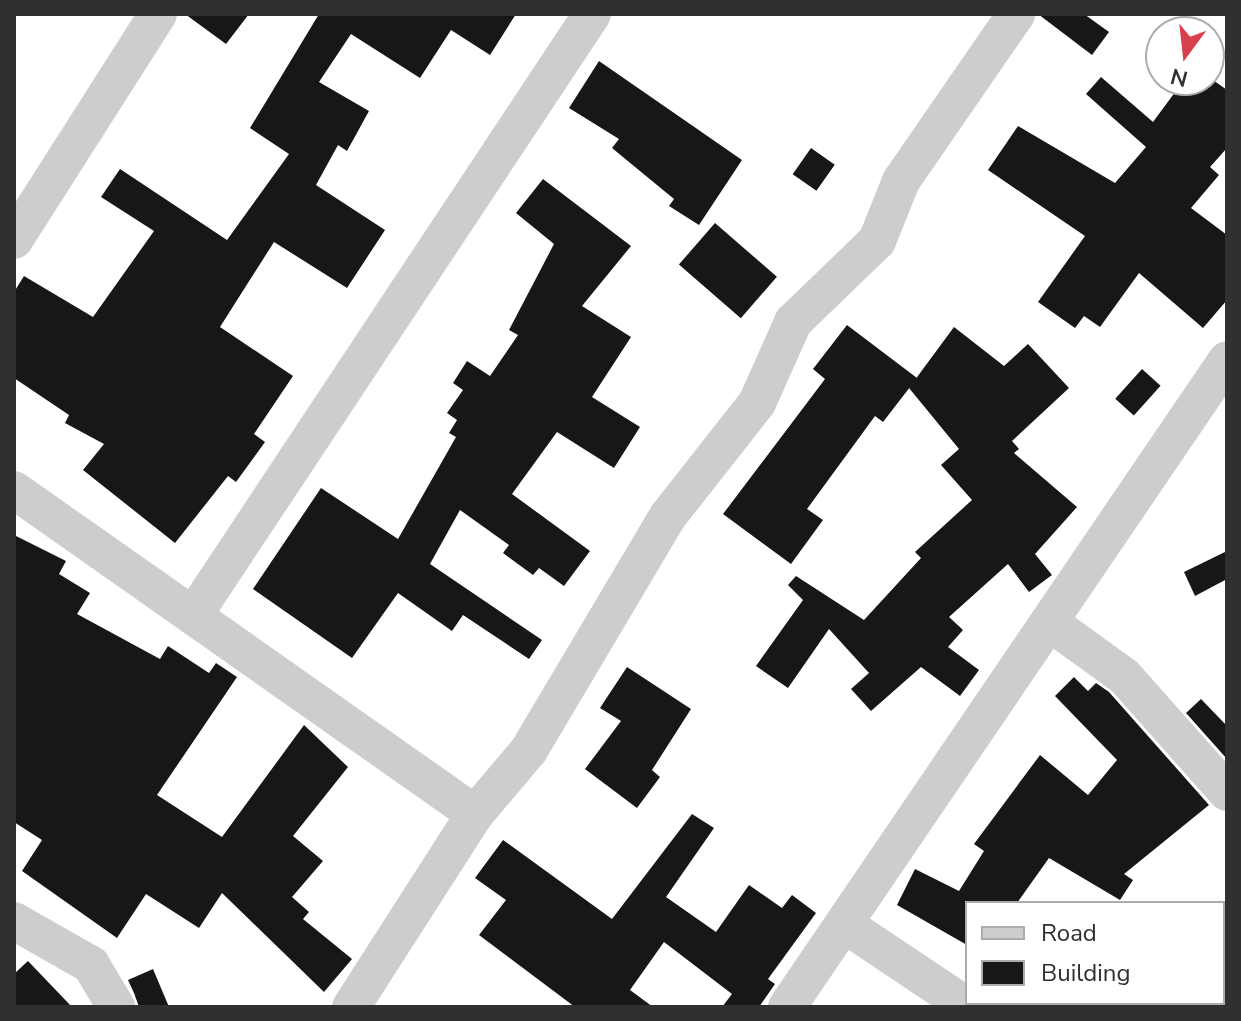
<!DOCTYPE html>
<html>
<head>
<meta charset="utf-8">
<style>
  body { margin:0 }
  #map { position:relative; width:1241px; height:1021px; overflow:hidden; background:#fff; font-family:"Nunito Sans",sans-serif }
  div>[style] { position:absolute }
  .building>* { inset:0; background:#171717; transform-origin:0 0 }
  .minor>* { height:38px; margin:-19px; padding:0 19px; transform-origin:19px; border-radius:19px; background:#cdcdcd }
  span { translate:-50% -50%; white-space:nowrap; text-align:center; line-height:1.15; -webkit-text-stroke:8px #fff; paint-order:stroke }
  .frame { position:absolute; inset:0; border:16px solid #303030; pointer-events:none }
  .legend { position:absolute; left:965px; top:901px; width:260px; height:104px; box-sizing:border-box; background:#fff; border:2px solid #acacac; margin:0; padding:10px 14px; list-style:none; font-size:24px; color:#303030 }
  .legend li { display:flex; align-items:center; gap:16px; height:40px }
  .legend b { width:40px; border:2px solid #acacac }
  .north { position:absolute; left:1145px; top:16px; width:80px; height:80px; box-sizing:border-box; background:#fff; border:2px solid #acacac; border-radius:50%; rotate:195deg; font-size:22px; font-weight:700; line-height:32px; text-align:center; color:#303030 }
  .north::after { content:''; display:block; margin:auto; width:28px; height:36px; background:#d8404e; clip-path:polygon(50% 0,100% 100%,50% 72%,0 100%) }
</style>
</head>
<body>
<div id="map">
  <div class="building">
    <i style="clip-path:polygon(185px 14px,249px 14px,226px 44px)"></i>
    <i style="clip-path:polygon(319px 14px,516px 14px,490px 55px,451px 30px,420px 78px,351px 34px,319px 82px,369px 111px,347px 151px,338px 145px,316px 185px,385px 230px,347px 288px,274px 242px,220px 327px,293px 376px,254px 434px,265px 442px,236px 482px,228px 476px,175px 543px,83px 470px,104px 444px,65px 423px,69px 415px,14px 378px,14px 292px,24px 276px,93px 317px,154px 231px,101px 197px,120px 169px,227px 240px,289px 154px,250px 128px)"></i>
    <i style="clip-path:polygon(1038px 14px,1084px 14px,1109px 32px,1092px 55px)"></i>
    <i style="clip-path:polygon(599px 61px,742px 160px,699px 225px,669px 206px,674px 199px,612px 148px,619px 139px,569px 108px)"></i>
    <i style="clip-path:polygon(1101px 77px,1153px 122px,1184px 80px,1213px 80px,1227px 90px,1227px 148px,1210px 167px,1219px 175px,1191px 208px,1227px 235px,1227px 300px,1203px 328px,1139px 273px,1100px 327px,1084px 316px,1075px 328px,1038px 302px,1085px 236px,988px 170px,1018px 126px,1115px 183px,1146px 147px,1086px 94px)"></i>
    <i style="left:811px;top:148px;width:29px;height:32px;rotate:35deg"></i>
    <i style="clip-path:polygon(543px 179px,631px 246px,582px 306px,631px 337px,592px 397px,640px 427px,614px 468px,557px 432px,512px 494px,590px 551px,564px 586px,539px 568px,533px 575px,503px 553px,509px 545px,460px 510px,430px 564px,542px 640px,529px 659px,463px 615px,452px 631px,398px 593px,352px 658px,253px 589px,321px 488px,398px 539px,456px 437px,449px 433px,457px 420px,447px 413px,463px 390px,453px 383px,467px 361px,490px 376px,518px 335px,509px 330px,554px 244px,516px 213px)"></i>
    <i style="left:715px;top:223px;width:82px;height:55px;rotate:41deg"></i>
    <i style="clip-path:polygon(847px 325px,917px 378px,883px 422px,875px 416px,807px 509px,823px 520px,791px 564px,723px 514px,825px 379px,813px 369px)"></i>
    <i style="clip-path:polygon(954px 327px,1004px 366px,1028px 344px,1069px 388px,1012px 441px,1019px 449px,1014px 453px,1077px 507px,1035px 554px,1052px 575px,1029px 592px,1008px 564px,949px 617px,963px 630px,948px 647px,979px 670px,960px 696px,921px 667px,871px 711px,851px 689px,869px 673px,829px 629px,788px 688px,756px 666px,803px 600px,788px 585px,796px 576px,864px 620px,921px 558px,915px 552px,972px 500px,941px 465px,959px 449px,909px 388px)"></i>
    <i style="left:1142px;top:369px;width:25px;height:40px;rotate:42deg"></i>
    <i style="clip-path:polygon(14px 535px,66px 561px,59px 574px,90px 593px,77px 614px,160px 659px,168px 646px,209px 673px,216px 663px,237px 677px,157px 795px,222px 837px,304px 725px,348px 767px,293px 836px,323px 861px,292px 897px,309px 912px,303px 919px,352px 959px,324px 992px,222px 893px,199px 928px,146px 894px,117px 938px,22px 871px,42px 840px,14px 822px)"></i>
    <i style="clip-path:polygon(1227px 551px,1227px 579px,1195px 596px,1184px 572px)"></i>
    <i style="clip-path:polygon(627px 667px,691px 709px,652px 770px,660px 777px,637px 808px,585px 769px,621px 721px,600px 708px)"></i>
    <i style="clip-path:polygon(1074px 677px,1088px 691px,1096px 683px,1109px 692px,1209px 805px,1124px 874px,1133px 880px,1120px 900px,1049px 858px,1017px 903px,967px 903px,967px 945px,897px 905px,915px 869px,959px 891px,984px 851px,974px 844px,1040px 755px,1088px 795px,1117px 760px,1055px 696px)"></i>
    <i style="clip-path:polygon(1201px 699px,1227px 726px,1227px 759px,1186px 713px)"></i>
    <i style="clip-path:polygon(692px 814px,714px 828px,666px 897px,716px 932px,749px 885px,782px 908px,792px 895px,816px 913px,768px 979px,775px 984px,759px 1007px,722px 1007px,732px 994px,664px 942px,630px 990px,653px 1007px,575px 1007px,479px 935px,506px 900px,475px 878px,503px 840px,612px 919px)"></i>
    <i style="clip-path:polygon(28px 961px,72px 1007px,14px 1007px,14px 974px)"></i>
    <i style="clip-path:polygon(153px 969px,169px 1007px,139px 1007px,134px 993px,128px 980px)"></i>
  </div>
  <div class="minor">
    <i style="left:14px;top:240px;width:268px;rotate:-57.5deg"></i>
    <i style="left:14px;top:490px;width:563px;rotate:35.1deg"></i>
    <i style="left:475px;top:814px;width:84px;rotate:-49.8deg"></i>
    <i style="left:529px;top:750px;width:272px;rotate:-59.3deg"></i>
    <i style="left:668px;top:516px;width:144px;rotate:-51.8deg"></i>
    <i style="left:757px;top:403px;width:89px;rotate:-66deg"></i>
    <i style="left:793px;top:322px;width:117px;rotate:-44deg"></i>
    <i style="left:877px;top:241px;width:65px;rotate:-68.2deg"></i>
    <i style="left:901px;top:181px;width:203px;rotate:-55.4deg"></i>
    <i style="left:193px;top:616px;width:722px;rotate:-56.46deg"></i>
    <i style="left:1049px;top:622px;width:92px;rotate:35.8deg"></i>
    <i style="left:1124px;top:676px;width:155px;rotate:48.4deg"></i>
    <i style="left:14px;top:921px;width:89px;rotate:29.7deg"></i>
    <i style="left:91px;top:965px;width:49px;rotate:59.2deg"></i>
    <i style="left:844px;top:924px;width:149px;rotate:33.8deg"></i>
    <i style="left:351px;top:1007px;width:229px;rotate:-57.3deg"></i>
    <i style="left:787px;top:1007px;width:782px;rotate:-55.78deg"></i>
  </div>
  <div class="frame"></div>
  <ul class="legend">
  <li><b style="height:10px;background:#cdcdcd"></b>Road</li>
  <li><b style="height:22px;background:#171717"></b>Building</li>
  </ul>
  <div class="north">N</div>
</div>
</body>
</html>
